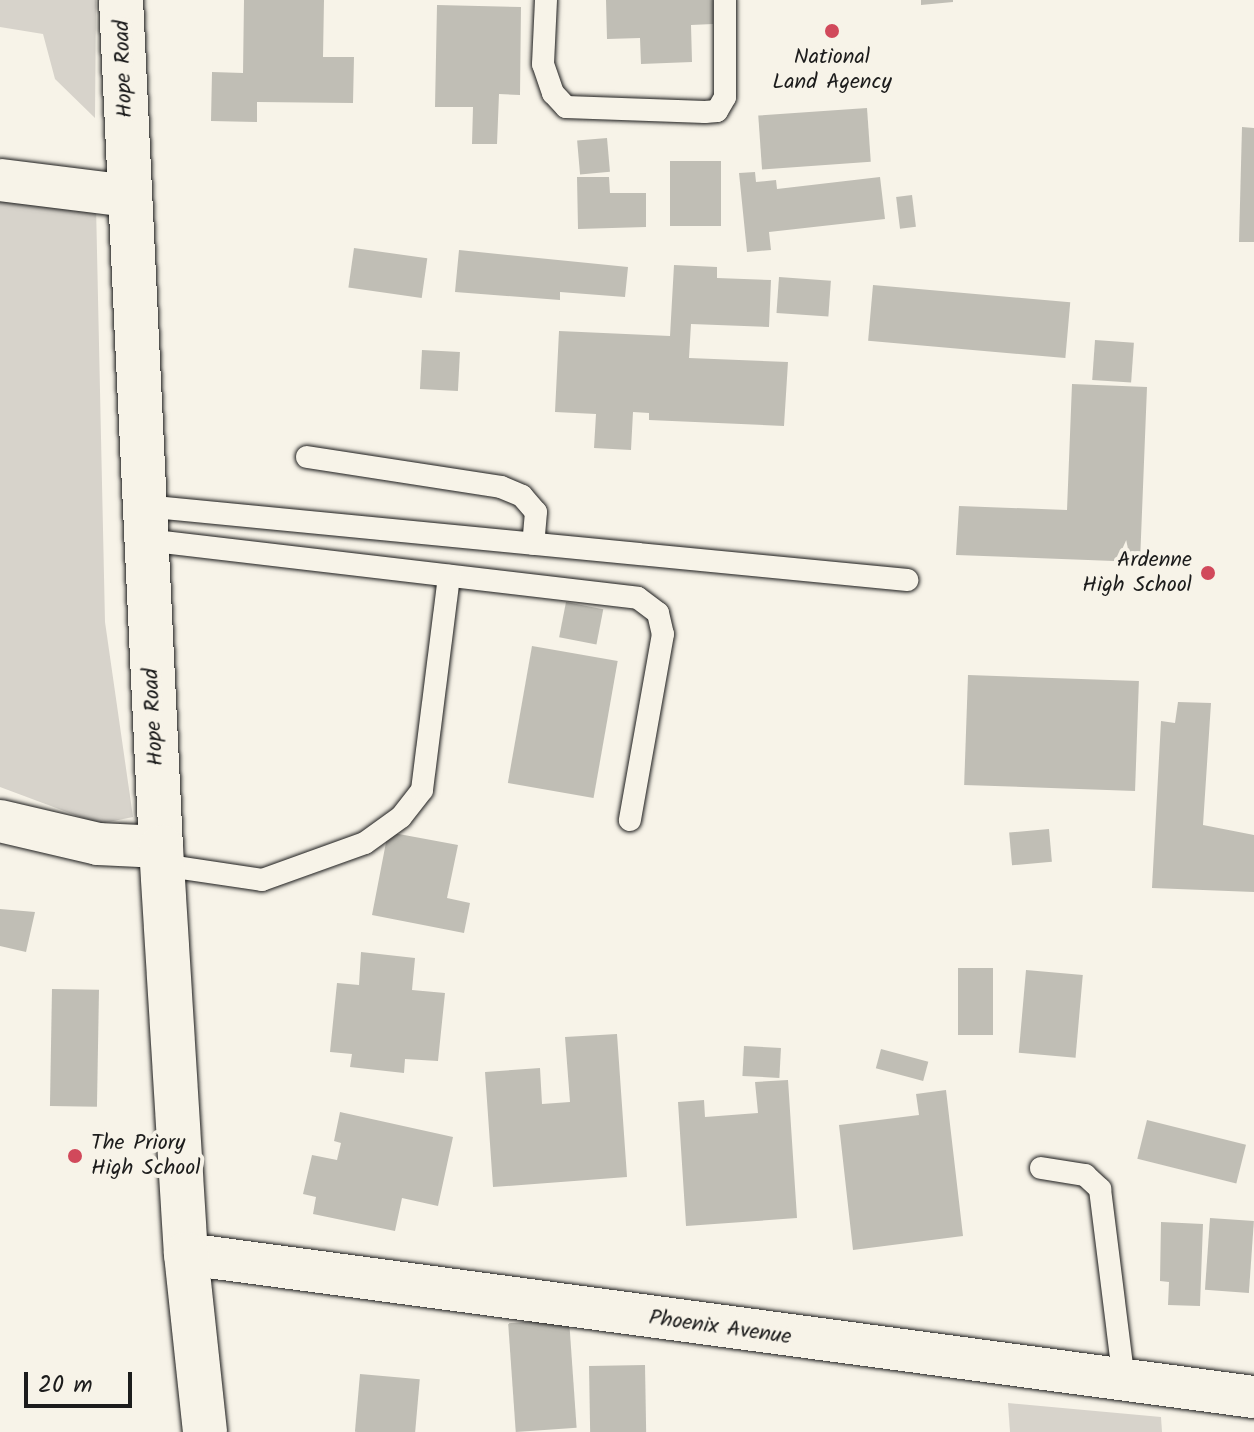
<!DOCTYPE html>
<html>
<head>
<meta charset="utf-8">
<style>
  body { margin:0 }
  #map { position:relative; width:1254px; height:1432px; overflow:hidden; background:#f7f3e8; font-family:Kalam,sans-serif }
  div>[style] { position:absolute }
  .green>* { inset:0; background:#d7d3cb }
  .building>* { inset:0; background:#c0beb5; transform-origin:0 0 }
  .roads { filter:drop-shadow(0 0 2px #1c1c1c) drop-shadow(0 0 2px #1c1c1c) }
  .lane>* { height:22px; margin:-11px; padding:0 11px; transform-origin:11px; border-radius:11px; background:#f7f3e8 }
  .street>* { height:42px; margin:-21px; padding:0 21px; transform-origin:21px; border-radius:21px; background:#f7f3e8 }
  .primary>* { height:44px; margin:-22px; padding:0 22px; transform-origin:22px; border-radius:22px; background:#f7f3e8 }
  .dots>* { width:22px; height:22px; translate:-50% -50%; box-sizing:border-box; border:4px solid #f7f3e8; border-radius:50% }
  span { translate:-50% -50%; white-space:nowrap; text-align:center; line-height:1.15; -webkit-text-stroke:8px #f7f3e8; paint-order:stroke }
  .poi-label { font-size:22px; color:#1c1c1c }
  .right { translate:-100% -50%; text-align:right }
  .left { translate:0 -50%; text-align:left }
  .street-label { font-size:22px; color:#1c1c1c }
  .scale { position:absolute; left:24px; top:1372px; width:108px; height:36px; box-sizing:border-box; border:4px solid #1c1c1c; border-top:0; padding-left:10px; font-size:24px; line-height:28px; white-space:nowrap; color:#1c1c1c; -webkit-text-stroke:6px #f7f3e8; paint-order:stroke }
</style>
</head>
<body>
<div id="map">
  <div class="green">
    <i style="clip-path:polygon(0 0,96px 0,95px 118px,55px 79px,43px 34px,0 27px)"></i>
    <i style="clip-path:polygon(0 183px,96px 205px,105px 622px,133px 817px,99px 824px,0 787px)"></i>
    <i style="clip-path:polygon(1008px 1403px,1161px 1417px,1162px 1432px,1010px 1432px)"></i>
  </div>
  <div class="building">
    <i style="clip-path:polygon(244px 0,324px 0,323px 57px,354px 57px,353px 103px,257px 102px,257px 122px,211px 121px,212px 72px,243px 73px)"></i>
    <i style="clip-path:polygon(606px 0,713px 0,713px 24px,691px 25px,692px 62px,641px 64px,640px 38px,607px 39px)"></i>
    <i style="clip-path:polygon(921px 0,953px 0,953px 2px,921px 5px)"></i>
    <i style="clip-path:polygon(437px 5px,521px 7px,520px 95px,499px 94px,497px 144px,472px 144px,473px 107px,435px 107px)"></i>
    <i style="left:867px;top:108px;width:54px;height:109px;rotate:86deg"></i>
    <i style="clip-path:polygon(1242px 127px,1254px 128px,1254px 242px,1239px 242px)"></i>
    <i style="left:607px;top:138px;width:34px;height:30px;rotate:85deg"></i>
    <i style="left:670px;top:161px;width:51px;height:65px"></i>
    <i style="clip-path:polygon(755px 172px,756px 182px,776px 180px,777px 189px,880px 177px,885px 219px,769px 232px,771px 250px,747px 252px,739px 173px)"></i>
    <i style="clip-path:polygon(577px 177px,609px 177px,610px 193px,646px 193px,646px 227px,578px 229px)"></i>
    <i style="left:912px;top:195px;width:32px;height:16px;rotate:83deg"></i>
    <i style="left:354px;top:248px;width:74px;height:40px;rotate:8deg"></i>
    <i style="clip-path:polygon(459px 250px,628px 267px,625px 297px,560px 292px,560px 300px,455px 292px)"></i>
    <i style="clip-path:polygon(674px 265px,717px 267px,717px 278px,771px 280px,769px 327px,691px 324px,689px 358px,788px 362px,784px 426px,649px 420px,649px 413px,633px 412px,631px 450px,594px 448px,596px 414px,555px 412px,559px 331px,670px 336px)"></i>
    <i style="left:779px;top:277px;width:52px;height:36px;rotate:4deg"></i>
    <i style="left:873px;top:285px;width:198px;height:56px;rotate:5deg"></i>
    <i style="left:1095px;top:340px;width:39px;height:40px;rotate:4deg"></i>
    <i style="left:422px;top:350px;width:38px;height:39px;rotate:3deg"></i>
    <i style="clip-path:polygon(1072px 384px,1147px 387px,1140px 562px,956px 555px,959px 506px,1067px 510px)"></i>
    <i style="left:566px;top:602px;width:38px;height:36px;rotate:11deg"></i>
    <i style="left:532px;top:646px;width:87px;height:139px;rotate:10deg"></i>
    <i style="left:968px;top:675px;width:171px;height:110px;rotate:2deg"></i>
    <i style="clip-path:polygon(1178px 702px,1211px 703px,1203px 825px,1254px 835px,1254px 892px,1152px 888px,1161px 721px,1175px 723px)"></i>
    <i style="left:1049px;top:829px;width:33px;height:40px;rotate:85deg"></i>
    <i style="clip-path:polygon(388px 832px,458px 845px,447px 898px,470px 903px,464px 933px,372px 915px)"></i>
    <i style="clip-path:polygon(0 909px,35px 912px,26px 952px,0 946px)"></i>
    <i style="clip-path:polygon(361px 952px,415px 958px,412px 990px,445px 993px,438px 1061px,405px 1059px,404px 1073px,350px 1067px,352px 1054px,330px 1052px,337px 983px,359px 985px)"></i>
    <i style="left:993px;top:968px;width:67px;height:35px;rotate:90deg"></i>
    <i style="left:1026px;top:970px;width:57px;height:83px;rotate:5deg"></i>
    <i style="left:52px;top:989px;width:47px;height:117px;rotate:1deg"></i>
    <i style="clip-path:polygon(617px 1034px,627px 1177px,493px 1187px,485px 1072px,540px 1068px,542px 1104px,570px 1102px,565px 1037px)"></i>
    <i style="left:744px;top:1046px;width:37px;height:30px;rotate:3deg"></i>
    <i style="left:881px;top:1049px;width:49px;height:20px;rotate:15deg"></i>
    <i style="clip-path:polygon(788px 1080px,797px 1218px,686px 1226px,678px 1102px,704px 1100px,705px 1117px,758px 1113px,755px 1082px)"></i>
    <i style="clip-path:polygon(946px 1090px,963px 1236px,853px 1250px,839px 1125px,919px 1115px,916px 1094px)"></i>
    <i style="clip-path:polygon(340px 1112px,453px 1137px,438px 1206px,402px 1198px,395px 1231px,313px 1214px,316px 1197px,303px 1194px,312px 1155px,337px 1160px,341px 1143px,334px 1141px)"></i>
    <i style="left:1147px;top:1120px;width:102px;height:40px;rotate:14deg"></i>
    <i style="left:1210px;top:1218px;width:44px;height:72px;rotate:4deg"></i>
    <i style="clip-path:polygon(1161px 1222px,1203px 1224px,1200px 1306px,1168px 1305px,1169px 1282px,1160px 1281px)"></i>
    <i style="left:569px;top:1319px;width:109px;height:61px;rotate:86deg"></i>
    <i style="left:645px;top:1365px;width:67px;height:56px;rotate:89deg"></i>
    <i style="left:360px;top:1374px;width:60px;height:58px;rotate:5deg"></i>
  </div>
  <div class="roads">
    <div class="lane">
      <i style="left:546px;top:0;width:64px;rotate:92.7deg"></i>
      <i style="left:543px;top:64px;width:31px;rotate:71deg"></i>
      <i style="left:553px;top:93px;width:19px;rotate:47deg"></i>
      <i style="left:566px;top:107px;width:139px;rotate:2.1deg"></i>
      <i style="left:705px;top:112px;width:12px;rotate:-5deg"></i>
      <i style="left:717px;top:111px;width:16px;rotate:-60deg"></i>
      <i style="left:725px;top:97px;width:97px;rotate:-90deg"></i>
      <i style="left:307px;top:457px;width:196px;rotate:8.8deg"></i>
      <i style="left:501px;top:487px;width:23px;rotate:23deg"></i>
      <i style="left:522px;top:496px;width:21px;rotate:49deg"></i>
      <i style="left:536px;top:512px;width:32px;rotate:95deg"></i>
      <i style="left:144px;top:506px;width:767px;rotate:5.54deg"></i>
      <i style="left:146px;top:540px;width:495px;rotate:6.7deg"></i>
      <i style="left:638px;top:598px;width:25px;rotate:37deg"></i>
      <i style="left:658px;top:613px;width:22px;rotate:77deg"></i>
      <i style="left:663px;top:634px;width:189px;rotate:100.1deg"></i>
      <i style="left:162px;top:865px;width:101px;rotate:8.5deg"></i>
      <i style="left:262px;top:880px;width:109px;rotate:-19.8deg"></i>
      <i style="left:365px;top:843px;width:44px;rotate:-35.8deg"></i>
      <i style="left:401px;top:817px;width:34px;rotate:-52deg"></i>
      <i style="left:422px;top:790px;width:216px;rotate:-82.8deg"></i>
      <i style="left:1041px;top:1168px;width:45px;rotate:9deg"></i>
      <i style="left:1085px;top:1175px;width:21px;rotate:43deg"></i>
      <i style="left:1100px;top:1189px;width:193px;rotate:82.9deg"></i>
    </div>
    <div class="street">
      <i style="left:0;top:180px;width:130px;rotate:7.1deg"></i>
      <i style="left:0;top:821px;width:101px;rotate:13.2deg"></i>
      <i style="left:98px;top:844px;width:63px;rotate:2.7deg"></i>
      <i style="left:186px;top:1254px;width:1078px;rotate:7.63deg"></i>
    </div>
    <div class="primary">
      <i style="left:121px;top:0;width:848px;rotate:87.3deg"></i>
      <i style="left:161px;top:847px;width:408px;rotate:86.5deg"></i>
      <i style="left:186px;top:1254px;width:179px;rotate:83.9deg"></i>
    </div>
  </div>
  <div class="dots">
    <i style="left:832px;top:31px;background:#d1495b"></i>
    <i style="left:1208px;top:573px;background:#d1495b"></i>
    <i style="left:75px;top:1156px;background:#d1495b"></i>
  </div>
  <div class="poi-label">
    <span style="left:832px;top:70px">National<br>Land Agency</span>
    <span class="right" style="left:1192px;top:573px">Ardenne<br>High School</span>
    <span class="left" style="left:91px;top:1156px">The Priory<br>High School</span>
  </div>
  <div class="street-label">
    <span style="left:124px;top:69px;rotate:-92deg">Hope Road</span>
    <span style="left:154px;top:717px;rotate:-93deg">Hope Road</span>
    <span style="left:720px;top:1328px;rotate:8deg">Phoenix Avenue</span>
  </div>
  <div class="scale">20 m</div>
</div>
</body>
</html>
